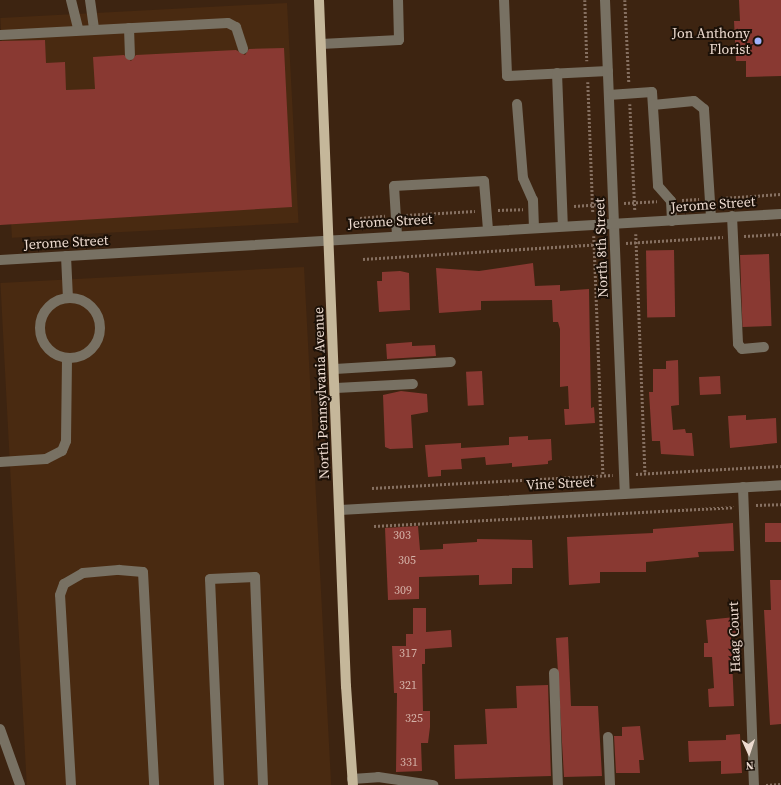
<!DOCTYPE html>
<html>
<head>
<meta charset="utf-8">
<style>
  body { margin:0 }
  #map { position:relative; width:781px; height:785px; overflow:hidden; background:#3d2411; font-family:"Source Serif 4",serif }
  div>[style] { position:absolute }
  .built>* { inset:0; background:#492a11; transform-origin:0 0 }
  .building>* { inset:0; background:#893932; transform-origin:0 0 }
  .path>* { height:2.5px; margin-top:-1.25px; transform-origin:0; background:repeating-linear-gradient(90deg,#867061 0 2px,transparent 0 4px) }
  .minor>* { height:10px; margin:-5px; padding:0 5px; transform-origin:5px; border-radius:5px; background:#787163 }
  .minor>.ring { margin:-5px; padding:0; box-sizing:content-box; background:none; border:10px solid #787163; border-radius:50% }
  .major>* { height:10px; margin:-5px; padding:0 5px; transform-origin:5px; border-radius:5px; background:#c5b79a }
  .dots>* { width:11px; height:11px; translate:-50% -50%; box-sizing:border-box; border:2px solid #1c1108; border-radius:50% }
  span { translate:-50% -50%; white-space:nowrap; text-align:center; line-height:1.15; -webkit-text-stroke:4px #1c1108; paint-order:stroke }
  .number-label { font-size:12px; color:#d4b2a8 }
  .number-label span { -webkit-text-stroke-width:0 }
  .poi-label { font-size:14px; color:#eddbd0 }
  .right { translate:-100% -50%; text-align:right }
  .street-label { font-size:14px; color:#eddbd0 }
  .north { position:absolute; left:729px; top:733px; width:40px; height:40px; -webkit-text-stroke:3px #1c1108; paint-order:stroke; rotate:177deg; font-size:11px; font-weight:700; line-height:16px; text-align:center; color:#eddbd0 }
  .north::after { content:''; display:block; margin:auto; width:14px; height:18px; background:#eddbd0; clip-path:polygon(50% 0,100% 100%,50% 72%,0 100%) }
</style>
</head>
<body>
<div id="map">
  <div class="built">
    <i style="left:287px;top:3px;width:220px;height:287px;rotate:87deg"></i>
    <i style="left:304px;top:267px;width:519px;height:304px;rotate:87deg"></i>
  </div>
  <div class="building">
    <i style="clip-path:polygon(739px 0,781px 0,781px 76px,746px 77px,746px 61px,736px 61px,734px 21px,740px 21px)"></i>
    <i style="clip-path:polygon(45px 40px,46px 63px,65px 62px,66px 90px,95px 89px,93px 57px,124px 55px,131px 61px,136px 55px,236px 50px,245px 55px,249px 49px,284px 48px,292px 207px,0 225px,0 41px)"></i>
    <i style="left:674px;top:250px;width:67px;height:28px;rotate:89deg"></i>
    <i style="left:769px;top:254px;width:72px;height:29px;rotate:88deg"></i>
    <i style="clip-path:polygon(533px 263px,535px 286px,560px 285px,560px 291px,589px 289px,591px 408px,594px 407px,595px 423px,565px 425px,564px 409px,569px 409px,568px 386px,560px 387px,560px 329px,558px 322px,553px 322px,552px 300px,481px 301px,481px 310px,439px 313px,436px 268px,479px 271px)"></i>
    <i style="clip-path:polygon(400px 271px,409px 273px,410px 310px,379px 312px,377px 281px,382px 281px,382px 272px)"></i>
    <i style="clip-path:polygon(412px 342px,412px 346px,435px 345px,436px 356px,387px 359px,386px 344px)"></i>
    <i style="clip-path:polygon(678px 360px,679px 405px,671px 406px,673px 430px,685px 429px,686px 433px,692px 433px,694px 456px,661px 454px,660px 441px,652px 441px,649px 392px,653px 392px,653px 369px,666px 369px,666px 361px)"></i>
    <i style="left:482px;top:371px;width:34px;height:16px;rotate:87deg"></i>
    <i style="left:720px;top:376px;width:18px;height:21px;rotate:87deg"></i>
    <i style="clip-path:polygon(401px 391px,427px 394px,428px 412px,411px 415px,413px 448px,390px 449px,385px 447px,383px 395px)"></i>
    <i style="clip-path:polygon(746px 415px,746px 420px,776px 418px,777px 443px,730px 448px,728px 416px)"></i>
    <i style="clip-path:polygon(528px 436px,528px 440px,551px 439px,552px 460px,548px 461px,548px 464px,512px 467px,512px 463px,486px 465px,485px 457px,461px 459px,462px 469px,441px 470px,441px 476px,428px 477px,425px 445px,461px 443px,461px 448px,509px 445px,509px 437px)"></i>
    <i style="clip-path:polygon(733px 523px,734px 551px,698px 552px,699px 557px,646px 562px,646px 572px,600px 572px,600px 583px,569px 585px,567px 537px,653px 533px,653px 529px)"></i>
    <i style="left:781px;top:523px;width:19px;height:16px;rotate:90deg"></i>
    <i style="clip-path:polygon(418px 526px,420px 550px,443px 549px,443px 544px,477px 542px,477px 539px,532px 540px,533px 568px,512px 568px,512px 584px,479px 585px,479px 575px,419px 577px,419px 599px,388px 600px,385px 528px)"></i>
    <i style="clip-path:polygon(770px 580px,781px 580px,781px 724px,770px 725px,764px 610px,771px 610px)"></i>
    <i style="clip-path:polygon(413px 608px,426px 608px,426px 632px,451px 630px,452px 647px,425px 649px,425px 664px,422px 664px,423px 711px,430px 711px,430px 727px,428px 743px,421px 743px,422px 771px,396px 772px,397px 693px,394px 693px,392px 646px,406px 646px,406px 634px,413px 634px)"></i>
    <i style="clip-path:polygon(735px 617px,736px 635px,731px 635px,734px 706px,709px 707px,708px 689px,714px 688px,712px 657px,704px 657px,704px 643px,708px 643px,706px 620px)"></i>
    <i style="clip-path:polygon(568px 637px,571px 706px,598px 706px,602px 776px,564px 777px,556px 638px)"></i>
    <i style="clip-path:polygon(548px 685px,551px 776px,455px 779px,454px 745px,487px 744px,485px 709px,517px 708px,516px 686px)"></i>
    <i style="clip-path:polygon(640px 726px,644px 760px,639px 760px,640px 773px,616px 773px,614px 736px,622px 736px,622px 727px)"></i>
    <i style="clip-path:polygon(740px 734px,742px 773px,721px 774px,721px 761px,689px 762px,688px 741px,726px 740px,726px 735px)"></i>
  </div>
  <div class="path">
    <i style="left:585px;top:0;width:61px;rotate:88.1deg"></i>
    <i style="left:625px;top:0;width:83px;rotate:87.2deg"></i>
    <i style="left:588px;top:82px;width:131px;rotate:87.8deg"></i>
    <i style="left:630px;top:104px;width:107px;rotate:87.3deg"></i>
    <i style="left:722px;top:198px;width:59px;rotate:-3.9deg"></i>
    <i style="left:682px;top:200px;width:17px;rotate:-3deg"></i>
    <i style="left:624px;top:203px;width:33px;rotate:-3deg"></i>
    <i style="left:574px;top:206px;width:29px;rotate:-4deg"></i>
    <i style="left:498px;top:210px;width:25px;rotate:-2deg"></i>
    <i style="left:406px;top:215px;width:69px;rotate:-3.3deg"></i>
    <i style="left:360px;top:218px;width:25px;rotate:-5deg"></i>
    <i style="left:636px;top:234px;width:239px;rotate:87.8deg"></i>
    <i style="left:594px;top:236px;width:239px;rotate:87.8deg"></i>
    <i style="left:744px;top:236px;width:37px;rotate:-3deg"></i>
    <i style="left:626px;top:243px;width:97px;rotate:-3.5deg"></i>
    <i style="left:363px;top:259px;width:240px;rotate:-3.6deg"></i>
    <i style="left:636px;top:474px;width:145px;rotate:-3.2deg"></i>
    <i style="left:372px;top:488px;width:241px;rotate:-3.1deg"></i>
    <i style="left:756px;top:505px;width:25px;rotate:-2deg"></i>
    <i style="left:374px;top:526px;width:360px;rotate:-3deg"></i>
    <i style="left:766px;top:785px;width:15px;rotate:-4deg"></i>
  </div>
  <div class="minor">
    <i style="left:71px;top:0;width:30px;rotate:76deg"></i>
    <i style="left:90px;top:0;width:28px;rotate:82deg"></i>
    <i style="left:504px;top:0;width:76px;rotate:87.7deg"></i>
    <i style="left:507px;top:76px;width:101px;rotate:-2.8deg"></i>
    <i style="left:605px;top:0;width:494px;rotate:87.7deg"></i>
    <i style="left:129px;top:28px;width:27px;rotate:88deg"></i>
    <i style="left:0;top:35px;width:228px;rotate:-3deg"></i>
    <i style="left:228px;top:23px;width:9px;rotate:27deg"></i>
    <i style="left:236px;top:27px;width:23px;rotate:72deg"></i>
    <i style="left:321px;top:44px;width:78px;rotate:-2.9deg"></i>
    <i style="left:399px;top:40px;width:40px;rotate:-91.4deg"></i>
    <i style="left:557px;top:73px;width:153px;rotate:87.8deg"></i>
    <i style="left:609px;top:95px;width:43px;rotate:-4deg"></i>
    <i style="left:652px;top:92px;width:94px;rotate:86.3deg"></i>
    <i style="left:658px;top:186px;width:20px;rotate:49deg"></i>
    <i style="left:671px;top:201px;width:20px;rotate:87deg"></i>
    <i style="left:517px;top:104px;width:74px;rotate:85.4deg"></i>
    <i style="left:523px;top:178px;width:24px;rotate:66deg"></i>
    <i style="left:533px;top:200px;width:27px;rotate:88deg"></i>
    <i style="left:653px;top:105px;width:41px;rotate:-5.6deg"></i>
    <i style="left:694px;top:101px;width:13px;rotate:39deg"></i>
    <i style="left:704px;top:109px;width:109px;rotate:86.3deg"></i>
    <i style="left:732px;top:216px;width:128px;rotate:87.3deg"></i>
    <i style="left:738px;top:344px;width:6px;rotate:51deg"></i>
    <i style="left:742px;top:349px;width:22px;rotate:-5deg"></i>
    <i style="left:397px;top:235px;width:49px;rotate:-93.5deg"></i>
    <i style="left:394px;top:186px;width:90px;rotate:-3.2deg"></i>
    <i style="left:484px;top:181px;width:49px;rotate:85.3deg"></i>
    <i style="left:66px;top:256px;width:42px;rotate:87.3deg"></i>
    <i style="left:0;top:260px;width:782px;rotate:-3.37deg"></i>
    <i class="ring" style="left:40px;top:298px;width:50px;height:50px"></i>
    <i style="left:335px;top:369px;width:116px;rotate:-3.5deg"></i>
    <i style="left:336px;top:388px;width:77px;rotate:-3deg"></i>
    <i style="left:0;top:462px;width:46px;rotate:-3.7deg"></i>
    <i style="left:46px;top:459px;width:18px;rotate:-27deg"></i>
    <i style="left:62px;top:451px;width:11px;rotate:-68deg"></i>
    <i style="left:66px;top:441px;width:83px;rotate:-89.3deg"></i>
    <i style="left:743px;top:487px;width:298px;rotate:87.9deg"></i>
    <i style="left:340px;top:510px;width:442px;rotate:-3.2deg"></i>
    <i style="left:554px;top:673px;width:112px;rotate:88deg"></i>
    <i style="left:0;top:729px;width:59px;rotate:70.3deg"></i>
    <i style="left:608px;top:737px;width:48px;rotate:87.6deg"></i>
    <i style="left:352px;top:779px;width:26px;rotate:-4deg"></i>
    <i style="left:378px;top:777px;width:56px;rotate:8.3deg"></i>
    <i style="left:71px;top:785px;width:190px;rotate:-93.3deg"></i>
    <i style="left:60px;top:595px;width:12px;rotate:-70deg"></i>
    <i style="left:64px;top:584px;width:22px;rotate:-30deg"></i>
    <i style="left:83px;top:573px;width:36px;rotate:-5deg"></i>
    <i style="left:119px;top:570px;width:24px;rotate:5deg"></i>
    <i style="left:143px;top:572px;width:213px;rotate:87deg"></i>
    <i style="left:219px;top:785px;width:206px;rotate:-92.5deg"></i>
    <i style="left:210px;top:579px;width:45px;rotate:-2.5deg"></i>
    <i style="left:255px;top:577px;width:208px;rotate:87.8deg"></i>
  </div>
  <div class="major">
    <i style="left:319px;top:0;width:687px;rotate:87.75deg"></i>
    <i style="left:346px;top:686px;width:99px;rotate:86deg"></i>
  </div>
  <div class="dots">
    <i style="left:758px;top:41px;background:#a0b3fd"></i>
  </div>
  <div class="number-label">
    <span style="left:402px;top:536px">303</span>
    <span style="left:407px;top:561px">305</span>
    <span style="left:403px;top:591px">309</span>
    <span style="left:408px;top:654px">317</span>
    <span style="left:408px;top:686px">321</span>
    <span style="left:414px;top:719px">325</span>
    <span style="left:409px;top:763px">331</span>
  </div>
  <div class="poi-label">
    <span class="right" style="left:750px;top:41px">Jon Anthony<br>Florist</span>
  </div>
  <div class="street-label">
    <span style="left:713px;top:204px;rotate:-4deg">Jerome Street</span>
    <span style="left:390px;top:221px;rotate:-3deg">Jerome Street</span>
    <span style="left:66px;top:242px;rotate:-3deg">Jerome Street</span>
    <span style="left:601px;top:248px;rotate:-92deg">North 8th Street</span>
    <span style="left:321px;top:393px;rotate:-92deg">North Pennsylvania Avenue</span>
    <span style="left:560px;top:483px;rotate:-3deg">Vine Street</span>
    <span style="left:734px;top:637px;rotate:-92deg">Haag Court</span>
  </div>
  <div class="north">N</div>
</div>
</body>
</html>
